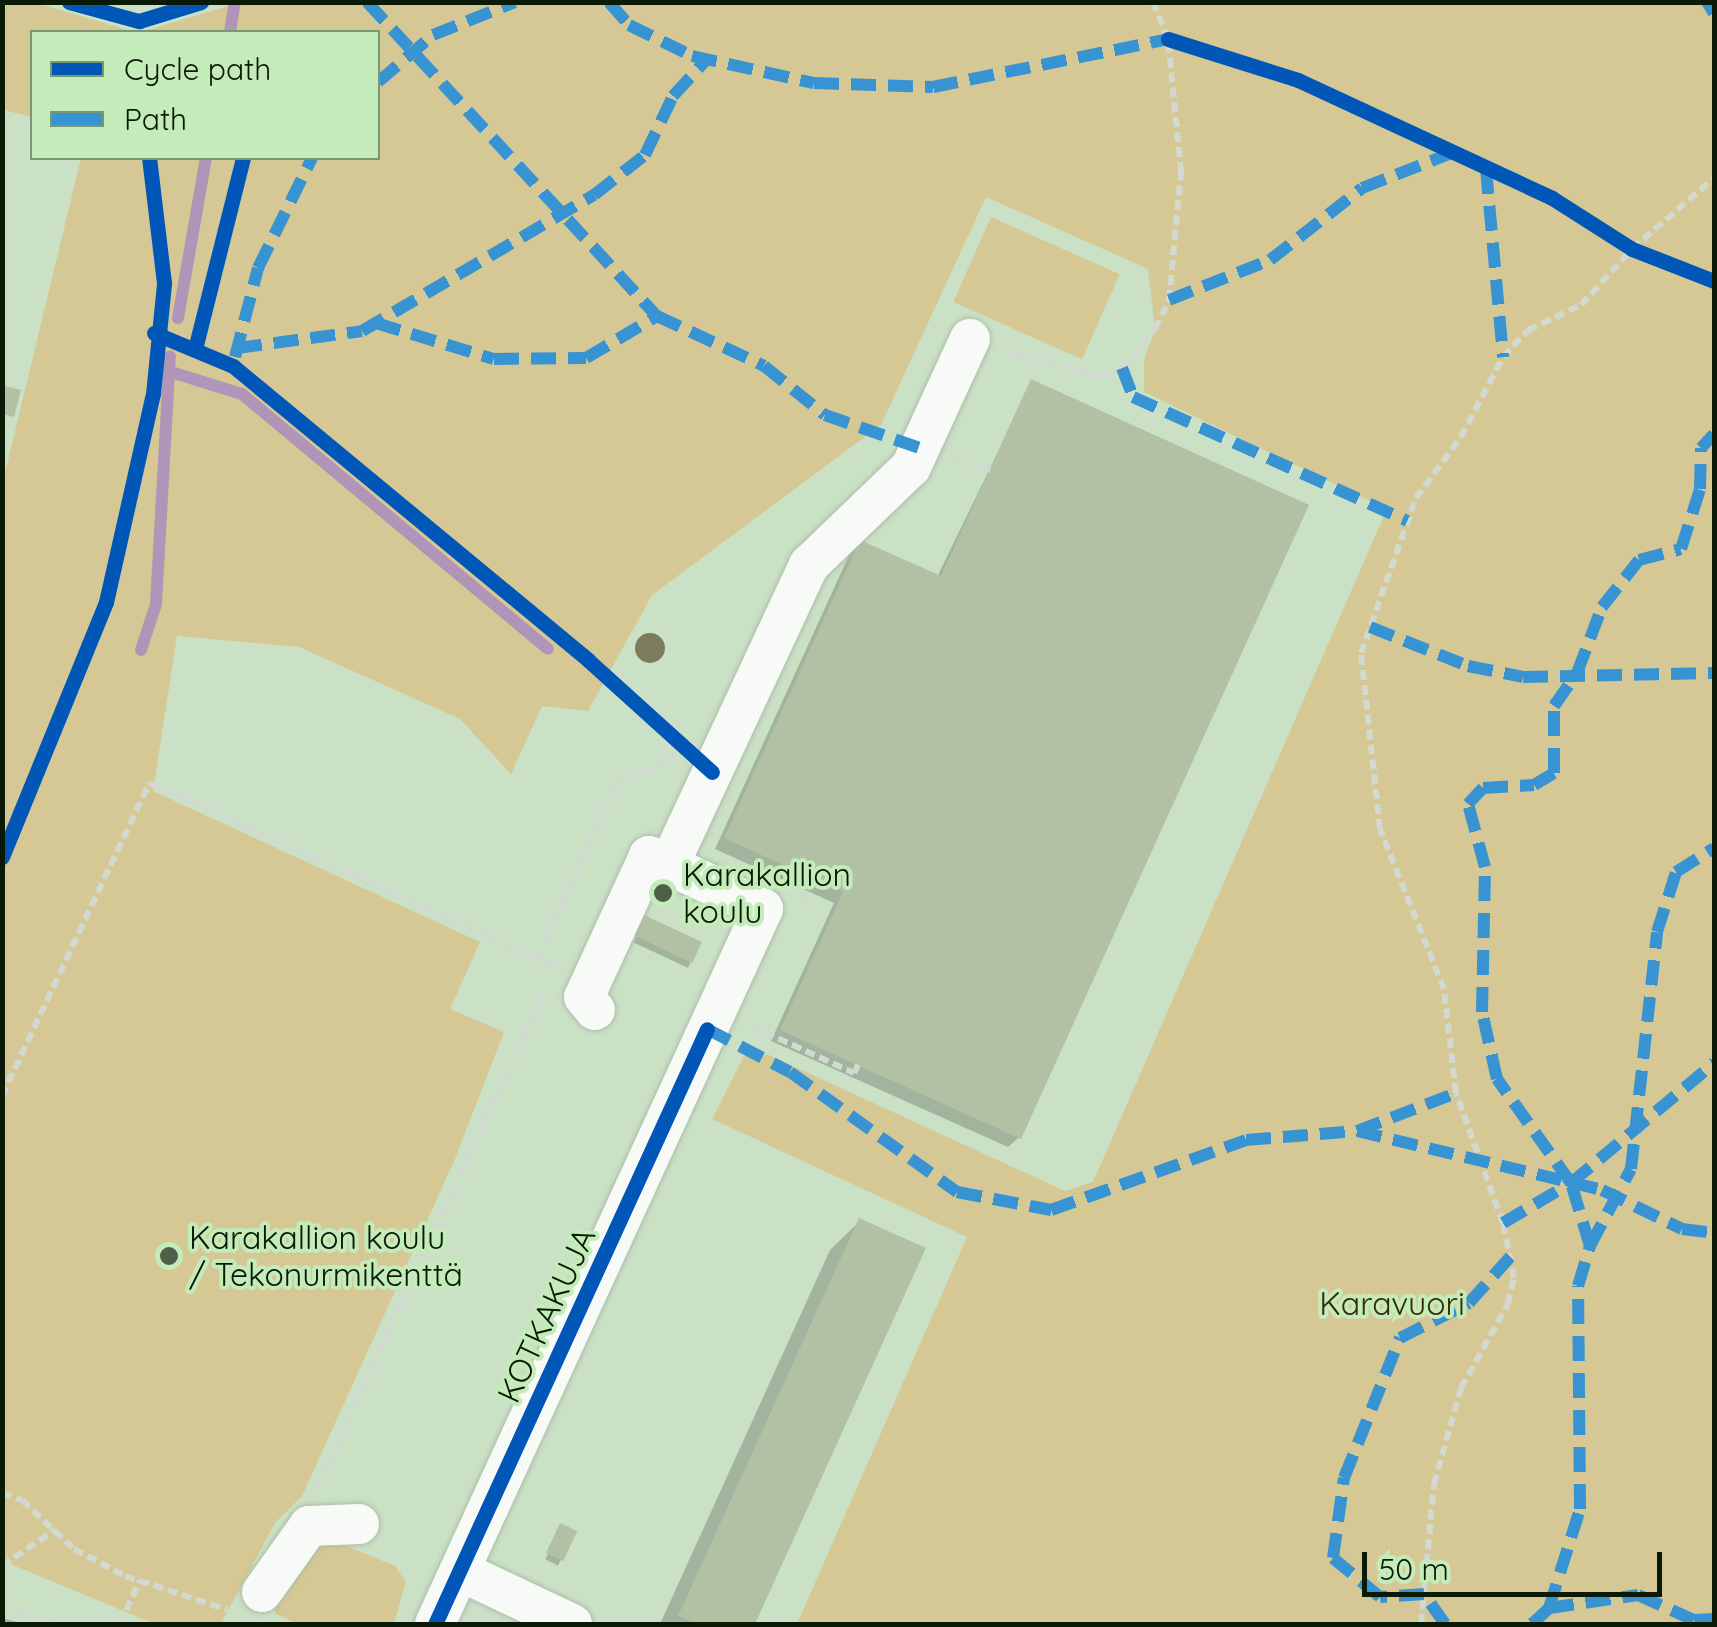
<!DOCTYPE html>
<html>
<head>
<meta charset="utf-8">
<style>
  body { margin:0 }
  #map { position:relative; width:1717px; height:1627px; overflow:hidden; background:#cae1c5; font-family:Quicksand,sans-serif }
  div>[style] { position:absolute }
  .green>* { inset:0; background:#d6c894; transform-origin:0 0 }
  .shadow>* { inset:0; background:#0003; transform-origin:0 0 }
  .stream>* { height:12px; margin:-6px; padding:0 6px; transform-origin:6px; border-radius:6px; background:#b195b8 }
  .building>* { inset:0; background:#b2c0a4; transform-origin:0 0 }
  .path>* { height:6px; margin-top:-3px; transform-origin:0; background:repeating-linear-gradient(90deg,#d2d9d0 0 10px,transparent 0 15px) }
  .roads { filter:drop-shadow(0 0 2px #acbea8) drop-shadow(0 0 2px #acbea8) }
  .minor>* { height:40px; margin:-20px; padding:0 20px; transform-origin:20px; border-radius:20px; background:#f7faf6 }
  .quiet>* { height:12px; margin-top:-6px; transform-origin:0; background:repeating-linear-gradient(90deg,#3793d1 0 25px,transparent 0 37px) }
  .cycleway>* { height:15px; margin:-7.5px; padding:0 7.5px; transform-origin:7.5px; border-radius:7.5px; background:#0057b8 }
  .trees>* { width:30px; height:30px; margin:-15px; border-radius:50%; background:#7b7c5c }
  .dots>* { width:28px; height:28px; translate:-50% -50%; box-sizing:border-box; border:5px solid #c3ecba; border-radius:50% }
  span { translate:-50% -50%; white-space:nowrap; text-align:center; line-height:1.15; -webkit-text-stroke:8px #c3ecba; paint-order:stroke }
  .poi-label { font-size:32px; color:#0b1907 }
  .left { translate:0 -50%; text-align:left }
  .park-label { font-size:32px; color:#3a2907 }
  .street-label { font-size:32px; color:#0b1907 }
  .frame { position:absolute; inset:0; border:5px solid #0b1907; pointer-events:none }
  .legend { position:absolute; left:30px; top:30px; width:350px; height:130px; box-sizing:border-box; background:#c3ecba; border:2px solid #799872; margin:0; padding:12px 18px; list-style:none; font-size:30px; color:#0b1907 }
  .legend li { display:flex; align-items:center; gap:20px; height:50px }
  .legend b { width:50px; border:2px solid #799872 }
  .scale { position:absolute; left:1362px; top:1552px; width:300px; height:45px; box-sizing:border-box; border:5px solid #0b1907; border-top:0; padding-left:12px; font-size:30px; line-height:35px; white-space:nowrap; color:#0b1907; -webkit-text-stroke:8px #c3ecba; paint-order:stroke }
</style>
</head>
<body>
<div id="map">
  <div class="green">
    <i style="clip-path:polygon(3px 2px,36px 3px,135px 32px,32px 32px,32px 117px,3px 110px)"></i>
    <i style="clip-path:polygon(241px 2px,1714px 3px,1714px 1624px,797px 1624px,967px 1237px,712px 1119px,744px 1056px,769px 1055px,1065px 1191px,1093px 1182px,1387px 509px,1144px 392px,1144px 360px,1155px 329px,1148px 269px,986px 197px,881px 425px,652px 595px,588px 711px,542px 706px,511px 774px,460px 719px,299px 647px,177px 636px,153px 791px,480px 942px,450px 1009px,504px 1032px,455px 1159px,302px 1496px,275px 1523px,221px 1624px,155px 1624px,3px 1561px,3px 481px,81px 158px,378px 158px,378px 32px,141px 32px)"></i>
    <i style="left:991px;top:217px;width:141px;height:93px;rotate:24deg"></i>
    <i style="clip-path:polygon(325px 1537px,395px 1566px,406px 1582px,394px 1624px,298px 1624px,276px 1614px,272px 1602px)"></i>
  </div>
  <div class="shadow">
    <i style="clip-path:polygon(1032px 382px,1019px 1137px,1008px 1147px,771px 1041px,834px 903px,715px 849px,850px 553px,861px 542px,937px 577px)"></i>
    <i style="left:645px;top:918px;width:60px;height:27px;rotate:25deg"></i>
    <i style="clip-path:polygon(860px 1221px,923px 1249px,752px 1624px,660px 1624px,830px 1250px)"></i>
    <i style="left:561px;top:1526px;width:14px;height:37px;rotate:25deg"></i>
    <i style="clip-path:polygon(2px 1618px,25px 1624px,2px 1624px)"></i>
  </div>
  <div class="stream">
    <i style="left:230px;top:32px;width:30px;rotate:-81deg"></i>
    <i style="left:178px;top:318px;width:162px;rotate:-80.1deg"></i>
    <i style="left:168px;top:371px;width:77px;rotate:17.3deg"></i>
    <i style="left:242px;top:394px;width:398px;rotate:39.8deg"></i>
    <i style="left:141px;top:650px;width:48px;rotate:-71.9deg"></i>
    <i style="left:156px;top:604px;width:248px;rotate:-86.8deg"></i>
  </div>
  <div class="building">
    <i style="clip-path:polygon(1031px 379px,1309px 505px,1021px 1139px,780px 1030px,843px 892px,724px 838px,860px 540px,941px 576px)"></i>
    <i style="clip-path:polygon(2px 385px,21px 390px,14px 417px,2px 414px)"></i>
    <i style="left:644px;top:915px;width:64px;height:23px;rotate:25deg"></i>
    <i style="clip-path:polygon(859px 1218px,926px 1248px,755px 1624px,697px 1624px,678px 1616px)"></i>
    <i style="left:560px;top:1523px;width:19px;height:33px;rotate:25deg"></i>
  </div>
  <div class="path">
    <i style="left:1004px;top:350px;width:101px;rotate:15.6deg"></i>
    <i style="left:1101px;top:377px;width:23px;rotate:-23deg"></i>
    <i style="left:1122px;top:368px;width:51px;rotate:-49.8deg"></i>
    <i style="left:1155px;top:329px;width:32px;rotate:-64deg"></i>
    <i style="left:1169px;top:300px;width:129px;rotate:-84.6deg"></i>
    <i style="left:1181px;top:172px;width:134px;rotate:-95.6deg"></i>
    <i style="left:1168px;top:39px;width:40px;rotate:-112deg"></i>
    <i style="left:954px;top:459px;width:38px;rotate:17deg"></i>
    <i style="left:801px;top:902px;width:25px;rotate:-64deg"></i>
    <i style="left:537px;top:958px;width:190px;rotate:-65.5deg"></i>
    <i style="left:616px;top:785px;width:68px;rotate:-26.2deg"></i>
    <i style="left:751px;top:1026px;width:113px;rotate:24.5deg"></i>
    <i style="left:854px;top:1073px;width:9px;rotate:-63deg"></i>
    <i style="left:2px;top:1096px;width:346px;rotate:-64.8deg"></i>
    <i style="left:149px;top:783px;width:449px;rotate:24.3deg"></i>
    <i style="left:316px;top:1489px;width:547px;rotate:-65.36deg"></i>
    <i style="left:2px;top:1493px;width:21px;rotate:19deg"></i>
    <i style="left:22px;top:1500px;width:71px;rotate:43.3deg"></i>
    <i style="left:74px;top:1549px;width:58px;rotate:27.9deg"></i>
    <i style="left:125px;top:1576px;width:108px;rotate:18.3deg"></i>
    <i style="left:2px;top:1566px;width:65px;rotate:-34.4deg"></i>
    <i style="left:18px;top:1613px;width:46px;rotate:13.7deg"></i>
    <i style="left:120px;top:1624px;width:48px;rotate:-65.6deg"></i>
    <i style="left:1421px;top:1624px;width:141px;rotate:-84.7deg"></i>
    <i style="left:1434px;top:1484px;width:100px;rotate:-74.3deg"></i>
    <i style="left:1461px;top:1388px;width:96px;rotate:-60.8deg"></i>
    <i style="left:1508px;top:1304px;width:27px;rotate:-77deg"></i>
    <i style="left:1514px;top:1278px;width:56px;rotate:-101.3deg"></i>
    <i style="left:1503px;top:1223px;width:138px;rotate:-109.9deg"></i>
    <i style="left:1456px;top:1093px;width:105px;rotate:-96.6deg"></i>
    <i style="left:1444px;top:989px;width:172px;rotate:-111.8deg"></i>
    <i style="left:1380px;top:829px;width:177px;rotate:-96.2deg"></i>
    <i style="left:1361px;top:653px;width:164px;rotate:-70.5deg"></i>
    <i style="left:1416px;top:498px;width:76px;rotate:-53.6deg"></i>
    <i style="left:1461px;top:437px;width:90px;rotate:-62.3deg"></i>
    <i style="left:1503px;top:357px;width:37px;rotate:-47deg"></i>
    <i style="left:1528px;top:330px;width:59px;rotate:-25.3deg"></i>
    <i style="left:1581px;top:305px;width:76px;rotate:-47.7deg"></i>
    <i style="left:1632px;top:249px;width:108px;rotate:-40.9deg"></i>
  </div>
  <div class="roads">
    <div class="minor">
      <i style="left:669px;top:865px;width:331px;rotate:-65deg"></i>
      <i style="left:809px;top:565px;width:141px;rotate:-43.9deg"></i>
      <i style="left:911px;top:467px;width:141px;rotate:-65.3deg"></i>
      <i style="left:460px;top:1571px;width:124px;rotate:25.3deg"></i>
      <i style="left:262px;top:1592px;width:81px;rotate:-54.5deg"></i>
      <i style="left:309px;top:1526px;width:50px;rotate:-2.3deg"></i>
      <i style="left:435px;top:1624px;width:787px;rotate:-65.36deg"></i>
      <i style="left:763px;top:909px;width:126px;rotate:-155.1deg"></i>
      <i style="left:649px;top:856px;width:155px;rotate:114.7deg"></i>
      <i style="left:584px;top:997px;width:17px;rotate:50deg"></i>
    </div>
  </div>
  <div class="quiet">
    <i style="left:367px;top:2px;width:427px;rotate:47.3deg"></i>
    <i style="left:657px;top:316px;width:118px;rotate:25deg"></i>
    <i style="left:764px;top:366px;width:78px;rotate:38.8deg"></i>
    <i style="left:825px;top:415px;width:101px;rotate:19.2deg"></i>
    <i style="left:609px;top:2px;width:30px;rotate:49deg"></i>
    <i style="left:629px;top:25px;width:70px;rotate:26.2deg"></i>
    <i style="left:692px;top:56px;width:125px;rotate:12.5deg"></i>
    <i style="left:814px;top:83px;width:119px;rotate:1.9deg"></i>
    <i style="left:933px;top:87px;width:240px;rotate:-11.5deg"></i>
    <i style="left:1707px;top:2px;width:13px;rotate:58deg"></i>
    <i style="left:378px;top:82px;width:72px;rotate:-40.5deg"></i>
    <i style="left:433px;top:35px;width:88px;rotate:-21.9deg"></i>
    <i style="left:1486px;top:169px;width:189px;rotate:84.8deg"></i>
    <i style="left:1169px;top:300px;width:109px;rotate:-21.6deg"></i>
    <i style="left:1270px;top:260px;width:117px;rotate:-38deg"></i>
    <i style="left:1362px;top:188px;width:97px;rotate:-21.3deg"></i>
    <i style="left:376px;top:323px;width:123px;rotate:17deg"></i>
    <i style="left:494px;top:359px;width:92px;rotate:-0.6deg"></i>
    <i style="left:586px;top:358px;width:82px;rotate:-30.6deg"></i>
    <i style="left:237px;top:348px;width:126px;rotate:-7.7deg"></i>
    <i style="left:362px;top:331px;width:269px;rotate:-30.4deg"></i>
    <i style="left:594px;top:195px;width:65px;rotate:-38.1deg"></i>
    <i style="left:645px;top:155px;width:65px;rotate:-64.6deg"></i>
    <i style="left:673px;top:96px;width:50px;rotate:-47.4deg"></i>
    <i style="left:235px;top:357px;width:92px;rotate:-75.5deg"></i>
    <i style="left:258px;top:268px;width:123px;rotate:-63.9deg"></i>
    <i style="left:1122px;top:368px;width:31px;rotate:69deg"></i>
    <i style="left:1133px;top:397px;width:301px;rotate:24.3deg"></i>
    <i style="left:1370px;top:627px;width:105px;rotate:21.7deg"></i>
    <i style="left:1468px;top:666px;width:56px;rotate:11.3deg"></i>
    <i style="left:1523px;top:677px;width:191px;rotate:-1.2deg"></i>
    <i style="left:707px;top:1029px;width:93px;rotate:27.4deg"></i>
    <i style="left:790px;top:1072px;width:206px;rotate:35.7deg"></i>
    <i style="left:957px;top:1192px;width:96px;rotate:10.8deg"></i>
    <i style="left:1051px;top:1210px;width:207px;rotate:-19.7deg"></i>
    <i style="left:1246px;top:1140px;width:111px;rotate:-4.6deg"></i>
    <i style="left:1357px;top:1131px;width:252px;rotate:13.5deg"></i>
    <i style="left:1602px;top:1190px;width:89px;rotate:26deg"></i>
    <i style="left:1682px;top:1229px;width:32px;rotate:7deg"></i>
    <i style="left:1357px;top:1131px;width:106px;rotate:-21deg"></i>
    <i style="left:1503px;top:1223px;width:79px;rotate:-30.5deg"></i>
    <i style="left:1571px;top:1183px;width:187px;rotate:-40deg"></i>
    <i style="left:1590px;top:1246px;width:87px;rotate:-62deg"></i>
    <i style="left:1631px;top:1169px;width:238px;rotate:-83.7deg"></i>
    <i style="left:1657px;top:932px;width:63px;rotate:-72.4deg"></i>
    <i style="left:1676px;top:872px;width:45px;rotate:-32.3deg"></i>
    <i style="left:1549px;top:1608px;width:90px;rotate:-8.3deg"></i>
    <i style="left:1638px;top:1595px;width:61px;rotate:24.1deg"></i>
    <i style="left:1694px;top:1620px;width:20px;rotate:-3deg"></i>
    <i style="left:1445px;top:1624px;width:37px;rotate:-125deg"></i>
    <i style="left:1424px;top:1594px;width:44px;rotate:176.1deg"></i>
    <i style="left:1380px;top:1597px;width:61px;rotate:-140.3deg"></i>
    <i style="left:1333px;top:1558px;width:81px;rotate:-82.2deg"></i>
    <i style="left:1344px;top:1478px;width:151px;rotate:-68.2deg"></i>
    <i style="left:1400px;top:1338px;width:77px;rotate:-26.9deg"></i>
    <i style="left:1469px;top:1303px;width:63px;rotate:-48.2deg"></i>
    <i style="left:1532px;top:1624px;width:23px;rotate:-43deg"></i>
    <i style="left:1549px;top:1608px;width:104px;rotate:-72.6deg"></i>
    <i style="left:1580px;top:1509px;width:223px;rotate:-90.5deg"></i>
    <i style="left:1578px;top:1286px;width:42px;rotate:-73.3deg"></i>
    <i style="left:1590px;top:1246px;width:66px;rotate:-106.8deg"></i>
    <i style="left:1571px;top:1183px;width:128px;rotate:-125.4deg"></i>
    <i style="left:1497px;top:1079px;width:69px;rotate:-102.6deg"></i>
    <i style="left:1482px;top:1012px;width:145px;rotate:-88.8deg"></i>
    <i style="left:1485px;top:867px;width:65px;rotate:-105.1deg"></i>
    <i style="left:1468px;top:804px;width:22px;rotate:-47deg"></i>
    <i style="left:1483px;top:788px;width:51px;rotate:-3.4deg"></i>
    <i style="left:1534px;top:785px;width:23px;rotate:-31deg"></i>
    <i style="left:1554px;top:773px;width:67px;rotate:-90deg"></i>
    <i style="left:1554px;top:706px;width:40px;rotate:-55.1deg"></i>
    <i style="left:1577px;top:673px;width:71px;rotate:-69.3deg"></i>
    <i style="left:1602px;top:607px;width:60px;rotate:-51.8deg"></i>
    <i style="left:1639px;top:560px;width:43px;rotate:-14.7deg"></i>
    <i style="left:1681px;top:549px;width:63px;rotate:-72.4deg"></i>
    <i style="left:1700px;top:489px;width:41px;rotate:-88.6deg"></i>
    <i style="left:1701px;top:448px;width:19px;rotate:-47deg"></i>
  </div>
  <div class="cycleway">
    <i style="left:69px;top:2px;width:73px;rotate:15.2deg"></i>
    <i style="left:139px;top:21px;width:65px;rotate:-17deg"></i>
    <i style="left:1168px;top:39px;width:136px;rotate:17.5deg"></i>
    <i style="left:1298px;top:80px;width:280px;rotate:24.9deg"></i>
    <i style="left:1552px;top:198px;width:95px;rotate:32.5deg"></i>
    <i style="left:1632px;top:249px;width:88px;rotate:21.3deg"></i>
    <i style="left:154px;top:333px;width:86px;rotate:22.7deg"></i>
    <i style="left:233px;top:366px;width:461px;rotate:39.6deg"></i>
    <i style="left:588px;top:660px;width:167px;rotate:42.1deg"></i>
    <i style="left:195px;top:349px;width:197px;rotate:-75.9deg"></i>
    <i style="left:2px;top:857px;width:275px;rotate:-67.8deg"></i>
    <i style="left:106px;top:602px;width:213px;rotate:-77.3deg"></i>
    <i style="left:153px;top:394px;width:112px;rotate:-84.3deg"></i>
    <i style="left:164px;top:283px;width:126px;rotate:-96.8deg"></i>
    <i style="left:435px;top:1624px;width:654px;rotate:-65.43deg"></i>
  </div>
  <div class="trees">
    <i style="left:650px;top:648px"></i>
  </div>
  <div class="dots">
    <i style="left:663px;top:893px;background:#4e5f4a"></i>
    <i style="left:169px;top:1256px;background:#4e5f4a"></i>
  </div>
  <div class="poi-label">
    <span class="left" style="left:683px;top:893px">Karakallion<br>koulu</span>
    <span class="left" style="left:189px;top:1256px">Karakallion koulu<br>/ Tekonurmikenttä</span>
  </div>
  <div class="park-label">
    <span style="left:1392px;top:1303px">Karavuori</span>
  </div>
  <div class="street-label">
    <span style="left:546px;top:1315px;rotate:-65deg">KOTKAKUJA</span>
  </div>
  <div class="frame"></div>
  <ul class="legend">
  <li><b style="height:12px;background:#0057b8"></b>Cycle path</li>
  <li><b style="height:12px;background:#3793d1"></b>Path</li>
  </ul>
  <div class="scale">50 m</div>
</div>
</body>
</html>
